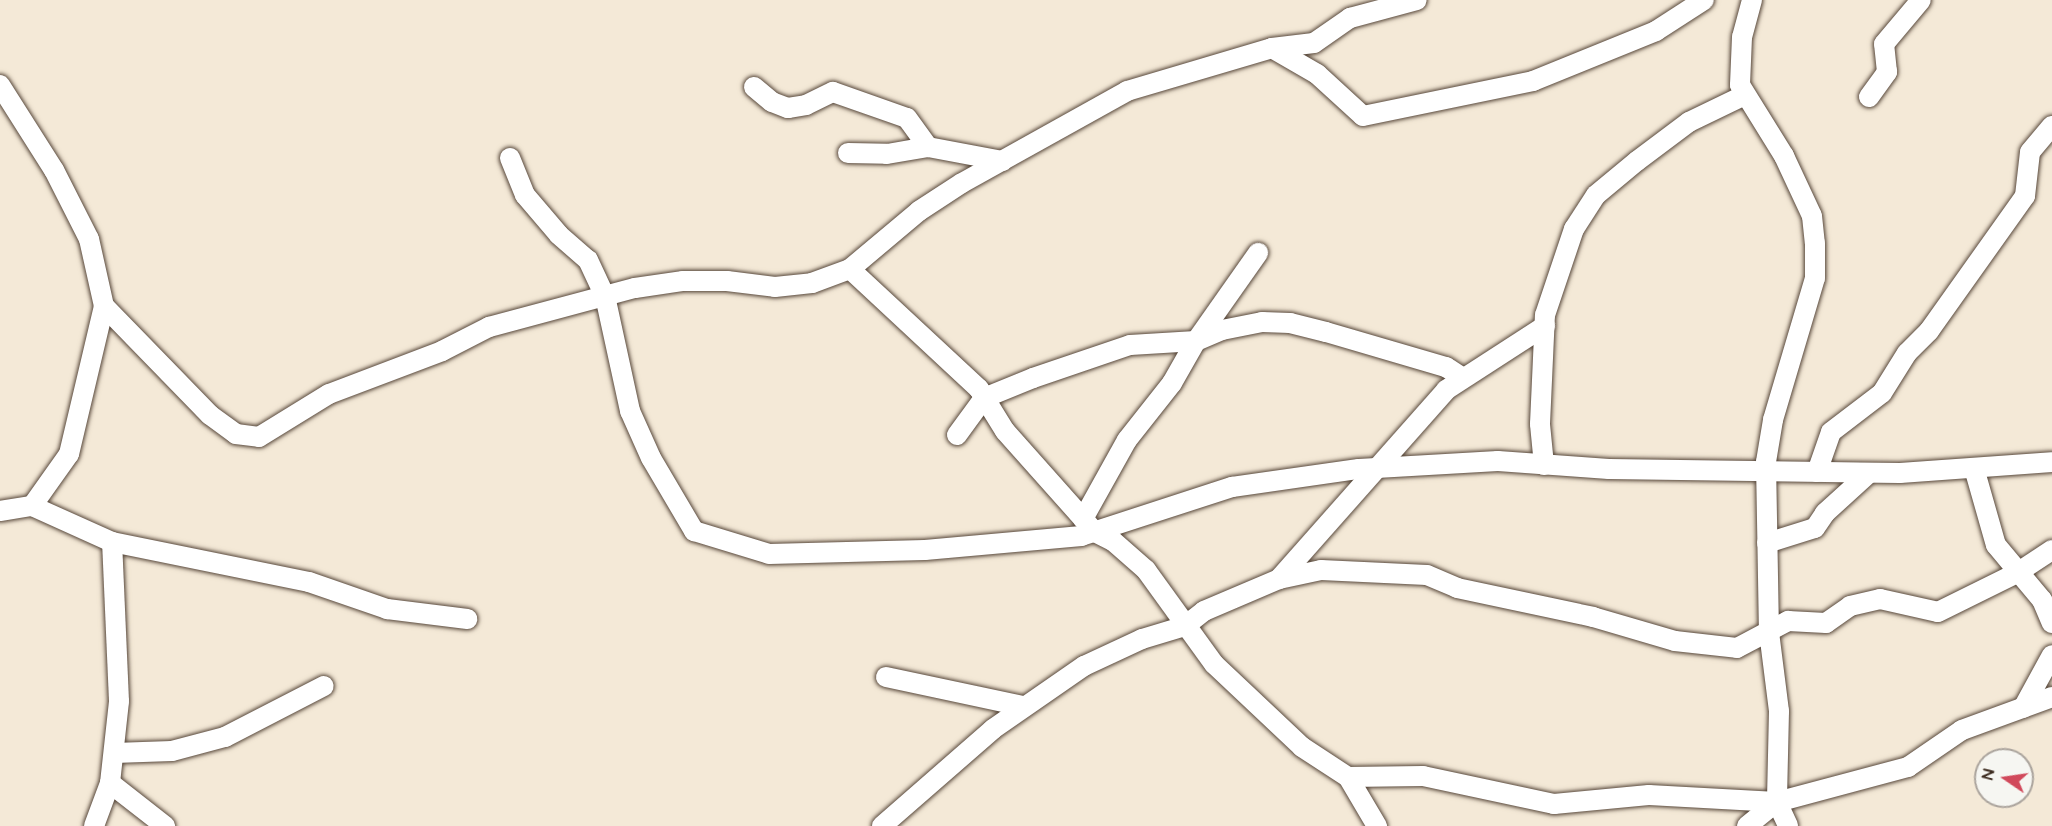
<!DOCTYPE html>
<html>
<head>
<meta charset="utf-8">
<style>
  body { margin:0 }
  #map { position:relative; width:2052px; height:826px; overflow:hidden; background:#f4e9d7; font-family:"Architects Daughter",sans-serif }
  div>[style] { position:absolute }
  .roads { filter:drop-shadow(0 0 2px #57473a) drop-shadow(0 0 2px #57473a) }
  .minor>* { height:20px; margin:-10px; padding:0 10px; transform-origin:10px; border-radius:10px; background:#fff }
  span { translate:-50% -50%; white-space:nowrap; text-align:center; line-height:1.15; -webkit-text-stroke:6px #f6f6f2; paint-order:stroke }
  .north { position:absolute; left:1974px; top:748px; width:60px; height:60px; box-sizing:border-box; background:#f6f6f2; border:2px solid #aba49d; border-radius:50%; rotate:283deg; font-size:16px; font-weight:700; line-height:24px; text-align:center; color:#3b2a1e }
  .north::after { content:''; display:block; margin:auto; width:21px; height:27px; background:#d1495b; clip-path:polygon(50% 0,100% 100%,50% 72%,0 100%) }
</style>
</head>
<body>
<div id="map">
  <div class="roads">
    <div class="minor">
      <i style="left:1752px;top:0;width:38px;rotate:105deg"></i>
      <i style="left:1742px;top:37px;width:48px;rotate:92.4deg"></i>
      <i style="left:1740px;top:85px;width:84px;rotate:58.2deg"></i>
      <i style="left:1784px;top:156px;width:66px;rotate:65deg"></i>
      <i style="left:1812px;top:216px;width:27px;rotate:84deg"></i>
      <i style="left:1815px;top:243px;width:35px;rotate:90deg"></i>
      <i style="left:1815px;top:278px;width:148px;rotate:106.5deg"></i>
      <i style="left:1773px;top:420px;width:43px;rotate:99.5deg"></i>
      <i style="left:1766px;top:462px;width:170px;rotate:89deg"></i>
      <i style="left:1769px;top:632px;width:80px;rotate:82.8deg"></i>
      <i style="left:1779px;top:711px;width:91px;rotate:91.3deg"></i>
      <i style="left:1777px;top:802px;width:26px;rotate:65deg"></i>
      <i style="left:1272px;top:48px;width:52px;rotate:30deg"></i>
      <i style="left:1317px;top:74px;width:62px;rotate:42.4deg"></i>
      <i style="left:1363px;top:116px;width:174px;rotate:-11.6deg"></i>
      <i style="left:1533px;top:81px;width:133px;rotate:-22.1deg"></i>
      <i style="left:1656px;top:31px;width:57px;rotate:-32.9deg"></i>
      <i style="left:0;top:85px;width:101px;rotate:57.6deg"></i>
      <i style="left:54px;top:170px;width:77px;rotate:63.1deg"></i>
      <i style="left:89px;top:239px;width:69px;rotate:77.4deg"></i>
      <i style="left:104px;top:306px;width:152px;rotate:103.3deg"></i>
      <i style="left:69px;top:454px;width:64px;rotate:125.4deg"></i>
      <i style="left:754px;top:87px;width:23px;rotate:40deg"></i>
      <i style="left:772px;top:102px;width:17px;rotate:21deg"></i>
      <i style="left:788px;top:108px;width:18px;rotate:-9deg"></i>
      <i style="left:806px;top:105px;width:30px;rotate:-26deg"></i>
      <i style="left:833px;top:92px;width:78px;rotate:19.4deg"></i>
      <i style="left:907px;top:118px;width:36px;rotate:54deg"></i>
      <i style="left:928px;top:147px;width:76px;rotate:10.6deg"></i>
      <i style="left:1869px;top:97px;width:31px;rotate:-54deg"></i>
      <i style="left:1887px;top:72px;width:28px;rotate:-96deg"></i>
      <i style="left:1884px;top:44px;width:57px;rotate:-49.9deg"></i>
      <i style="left:848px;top:153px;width:39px;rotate:1deg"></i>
      <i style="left:887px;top:154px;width:42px;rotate:-9.7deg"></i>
      <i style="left:510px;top:158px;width:40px;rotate:68deg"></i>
      <i style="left:525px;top:195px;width:52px;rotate:49.6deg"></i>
      <i style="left:559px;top:235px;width:38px;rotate:41deg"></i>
      <i style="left:588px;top:260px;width:40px;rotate:65deg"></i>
      <i style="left:605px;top:296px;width:118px;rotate:77.7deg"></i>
      <i style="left:630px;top:411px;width:51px;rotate:65.9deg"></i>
      <i style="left:651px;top:458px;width:85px;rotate:59.5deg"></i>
      <i style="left:694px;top:531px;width:78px;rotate:17deg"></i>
      <i style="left:769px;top:554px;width:156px;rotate:-1.5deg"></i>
      <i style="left:925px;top:550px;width:157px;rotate:-5.1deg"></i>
      <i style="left:1081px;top:536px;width:159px;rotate:-18deg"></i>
      <i style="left:1232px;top:487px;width:128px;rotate:-8.1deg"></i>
      <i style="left:1359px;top:469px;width:139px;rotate:-3.3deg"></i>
      <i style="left:1498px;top:461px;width:111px;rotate:4.1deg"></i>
      <i style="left:1609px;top:469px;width:291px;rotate:0.8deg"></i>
      <i style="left:1900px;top:473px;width:152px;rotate:-4.1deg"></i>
      <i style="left:850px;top:269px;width:176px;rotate:42.9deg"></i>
      <i style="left:979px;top:389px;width:49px;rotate:58.2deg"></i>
      <i style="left:1005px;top:431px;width:135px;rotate:48.3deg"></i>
      <i style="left:1095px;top:532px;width:20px;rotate:27deg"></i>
      <i style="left:1113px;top:541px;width:44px;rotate:41.3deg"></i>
      <i style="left:1146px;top:570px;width:116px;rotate:54.1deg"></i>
      <i style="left:1214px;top:664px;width:121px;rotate:43.3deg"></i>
      <i style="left:1302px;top:747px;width:55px;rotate:33.1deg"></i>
      <i style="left:1348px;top:777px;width:57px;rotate:59.4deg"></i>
      <i style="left:104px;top:306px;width:152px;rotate:45.8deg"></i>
      <i style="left:210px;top:415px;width:32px;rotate:36deg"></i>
      <i style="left:236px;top:434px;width:23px;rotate:7deg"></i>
      <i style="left:259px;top:437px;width:82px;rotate:-31.6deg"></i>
      <i style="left:329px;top:394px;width:121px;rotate:-20.8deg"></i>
      <i style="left:442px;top:351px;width:53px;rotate:-27.1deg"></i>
      <i style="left:489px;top:327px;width:151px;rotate:-15deg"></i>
      <i style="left:635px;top:288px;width:49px;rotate:-8.3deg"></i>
      <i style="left:683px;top:281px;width:44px"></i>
      <i style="left:727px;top:281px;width:48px;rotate:7.1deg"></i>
      <i style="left:775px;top:287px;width:37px;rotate:-6deg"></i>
      <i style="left:812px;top:283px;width:40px;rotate:-20.2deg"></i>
      <i style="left:850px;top:269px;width:90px;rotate:-40deg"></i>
      <i style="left:919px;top:211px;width:51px;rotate:-33.1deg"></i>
      <i style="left:962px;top:183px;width:189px;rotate:-29.1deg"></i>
      <i style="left:1127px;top:91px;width:151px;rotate:-16.5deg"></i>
      <i style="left:1272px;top:48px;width:42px;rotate:-6.8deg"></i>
      <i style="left:1314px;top:43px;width:44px;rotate:-34.8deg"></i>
      <i style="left:1350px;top:18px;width:69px;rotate:-15deg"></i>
      <i style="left:957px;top:435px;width:46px;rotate:-53.9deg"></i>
      <i style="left:984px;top:398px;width:53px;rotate:-22.2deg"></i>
      <i style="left:1033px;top:378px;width:102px;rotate:-18.8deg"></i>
      <i style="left:1130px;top:345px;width:66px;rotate:-3.5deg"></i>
      <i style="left:1196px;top:341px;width:28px;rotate:-23deg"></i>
      <i style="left:1222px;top:330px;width:41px;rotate:-11.3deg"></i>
      <i style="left:1262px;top:322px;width:28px;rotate:2deg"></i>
      <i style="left:1290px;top:323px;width:37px;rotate:14deg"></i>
      <i style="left:1326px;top:332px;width:125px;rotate:16.3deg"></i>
      <i style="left:1446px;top:367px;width:20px;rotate:33deg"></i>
      <i style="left:1544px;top:465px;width:41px;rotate:-95.6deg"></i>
      <i style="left:1540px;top:424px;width:109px;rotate:-87.4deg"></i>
      <i style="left:1545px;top:315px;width:91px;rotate:-71.4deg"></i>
      <i style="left:1574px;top:229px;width:40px;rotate:-57.1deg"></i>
      <i style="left:1596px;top:195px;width:53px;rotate:-39.7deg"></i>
      <i style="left:1637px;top:161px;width:65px;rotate:-36.9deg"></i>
      <i style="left:1689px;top:122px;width:62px;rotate:-25.7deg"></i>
      <i style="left:1974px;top:468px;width:80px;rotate:74.1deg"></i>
      <i style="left:1996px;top:545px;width:72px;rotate:50.1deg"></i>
      <i style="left:2042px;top:600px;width:25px;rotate:67deg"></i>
      <i style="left:1817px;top:472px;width:42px;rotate:-70.7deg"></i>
      <i style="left:1831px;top:432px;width:64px;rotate:-37.4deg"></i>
      <i style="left:1882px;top:393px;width:47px;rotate:-58deg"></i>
      <i style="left:1907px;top:353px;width:31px;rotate:-45deg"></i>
      <i style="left:1929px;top:331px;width:166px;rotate:-54.6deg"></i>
      <i style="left:2025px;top:196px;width:44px;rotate:-83.5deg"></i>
      <i style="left:2030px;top:152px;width:34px;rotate:-50deg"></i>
      <i style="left:0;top:511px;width:32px;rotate:-9deg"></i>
      <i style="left:32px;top:506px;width:88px;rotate:24.2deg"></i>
      <i style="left:112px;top:542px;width:201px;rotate:11.5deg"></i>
      <i style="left:309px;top:582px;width:83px;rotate:19.1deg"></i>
      <i style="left:387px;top:609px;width:81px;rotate:7.1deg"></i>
      <i style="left:1083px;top:519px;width:90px;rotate:-60.9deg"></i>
      <i style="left:1127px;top:440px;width:73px;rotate:-51.7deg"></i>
      <i style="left:1172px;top:383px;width:48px;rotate:-60.3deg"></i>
      <i style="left:1196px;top:341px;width:108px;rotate:-54.8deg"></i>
      <i style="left:1767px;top:543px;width:50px;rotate:-17.4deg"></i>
      <i style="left:1815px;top:528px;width:18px;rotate:-56deg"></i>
      <i style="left:1825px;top:513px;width:59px;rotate:-42.3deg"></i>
      <i style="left:1279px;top:579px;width:252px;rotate:-48.5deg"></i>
      <i style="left:1446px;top:390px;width:118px;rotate:-32.9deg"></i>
      <i style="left:886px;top:677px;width:140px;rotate:12deg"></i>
      <i style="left:2023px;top:708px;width:60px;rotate:-61.3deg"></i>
      <i style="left:114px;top:753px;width:58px;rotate:-2deg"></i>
      <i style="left:172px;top:751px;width:55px;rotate:-14.8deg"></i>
      <i style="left:225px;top:737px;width:111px;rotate:-27.3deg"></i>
      <i style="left:1348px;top:777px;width:75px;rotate:-0.8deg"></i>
      <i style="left:1423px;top:776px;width:134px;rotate:12.1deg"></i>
      <i style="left:1554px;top:804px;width:95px;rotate:-5.4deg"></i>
      <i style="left:1649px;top:795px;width:128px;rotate:3.1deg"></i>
      <i style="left:110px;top:783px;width:70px;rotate:38deg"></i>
      <i style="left:94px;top:826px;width:46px;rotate:-69.6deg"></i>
      <i style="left:110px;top:783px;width:82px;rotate:-83.7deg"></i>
      <i style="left:119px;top:701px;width:159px;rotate:-92.5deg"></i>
      <i style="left:882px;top:826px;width:147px;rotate:-41.1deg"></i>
      <i style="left:993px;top:729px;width:111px;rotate:-34.7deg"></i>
      <i style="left:1084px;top:666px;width:64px;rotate:-25deg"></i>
      <i style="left:1142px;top:639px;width:45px;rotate:-16.8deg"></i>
      <i style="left:1185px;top:626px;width:24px;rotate:-38deg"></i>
      <i style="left:1204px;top:611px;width:82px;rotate:-23.1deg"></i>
      <i style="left:1279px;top:579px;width:43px;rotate:-12.1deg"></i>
      <i style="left:1321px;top:570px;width:106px;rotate:2.7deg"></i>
      <i style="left:1427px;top:575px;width:33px;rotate:23deg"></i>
      <i style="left:1457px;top:588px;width:139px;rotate:12deg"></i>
      <i style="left:1593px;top:617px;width:85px;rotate:16.3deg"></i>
      <i style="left:1675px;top:641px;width:62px;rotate:6.4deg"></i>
      <i style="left:1737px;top:648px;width:58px;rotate:-27.9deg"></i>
      <i style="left:1788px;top:621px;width:38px;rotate:3deg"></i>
      <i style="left:1826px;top:623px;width:29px;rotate:-35deg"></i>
      <i style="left:1850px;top:606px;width:31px;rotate:-13deg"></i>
      <i style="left:1880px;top:599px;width:59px;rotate:12.6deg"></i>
      <i style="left:1938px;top:612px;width:88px;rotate:-26.3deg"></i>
      <i style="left:2017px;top:573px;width:42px;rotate:-33.3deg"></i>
      <i style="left:1747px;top:826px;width:38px;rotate:-39deg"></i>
      <i style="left:1777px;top:802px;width:136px;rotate:-15deg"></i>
      <i style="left:1908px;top:767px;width:65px;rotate:-34.4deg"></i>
      <i style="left:1962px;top:730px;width:96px;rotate:-20.1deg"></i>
    </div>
  </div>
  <div class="north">N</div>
</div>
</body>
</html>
